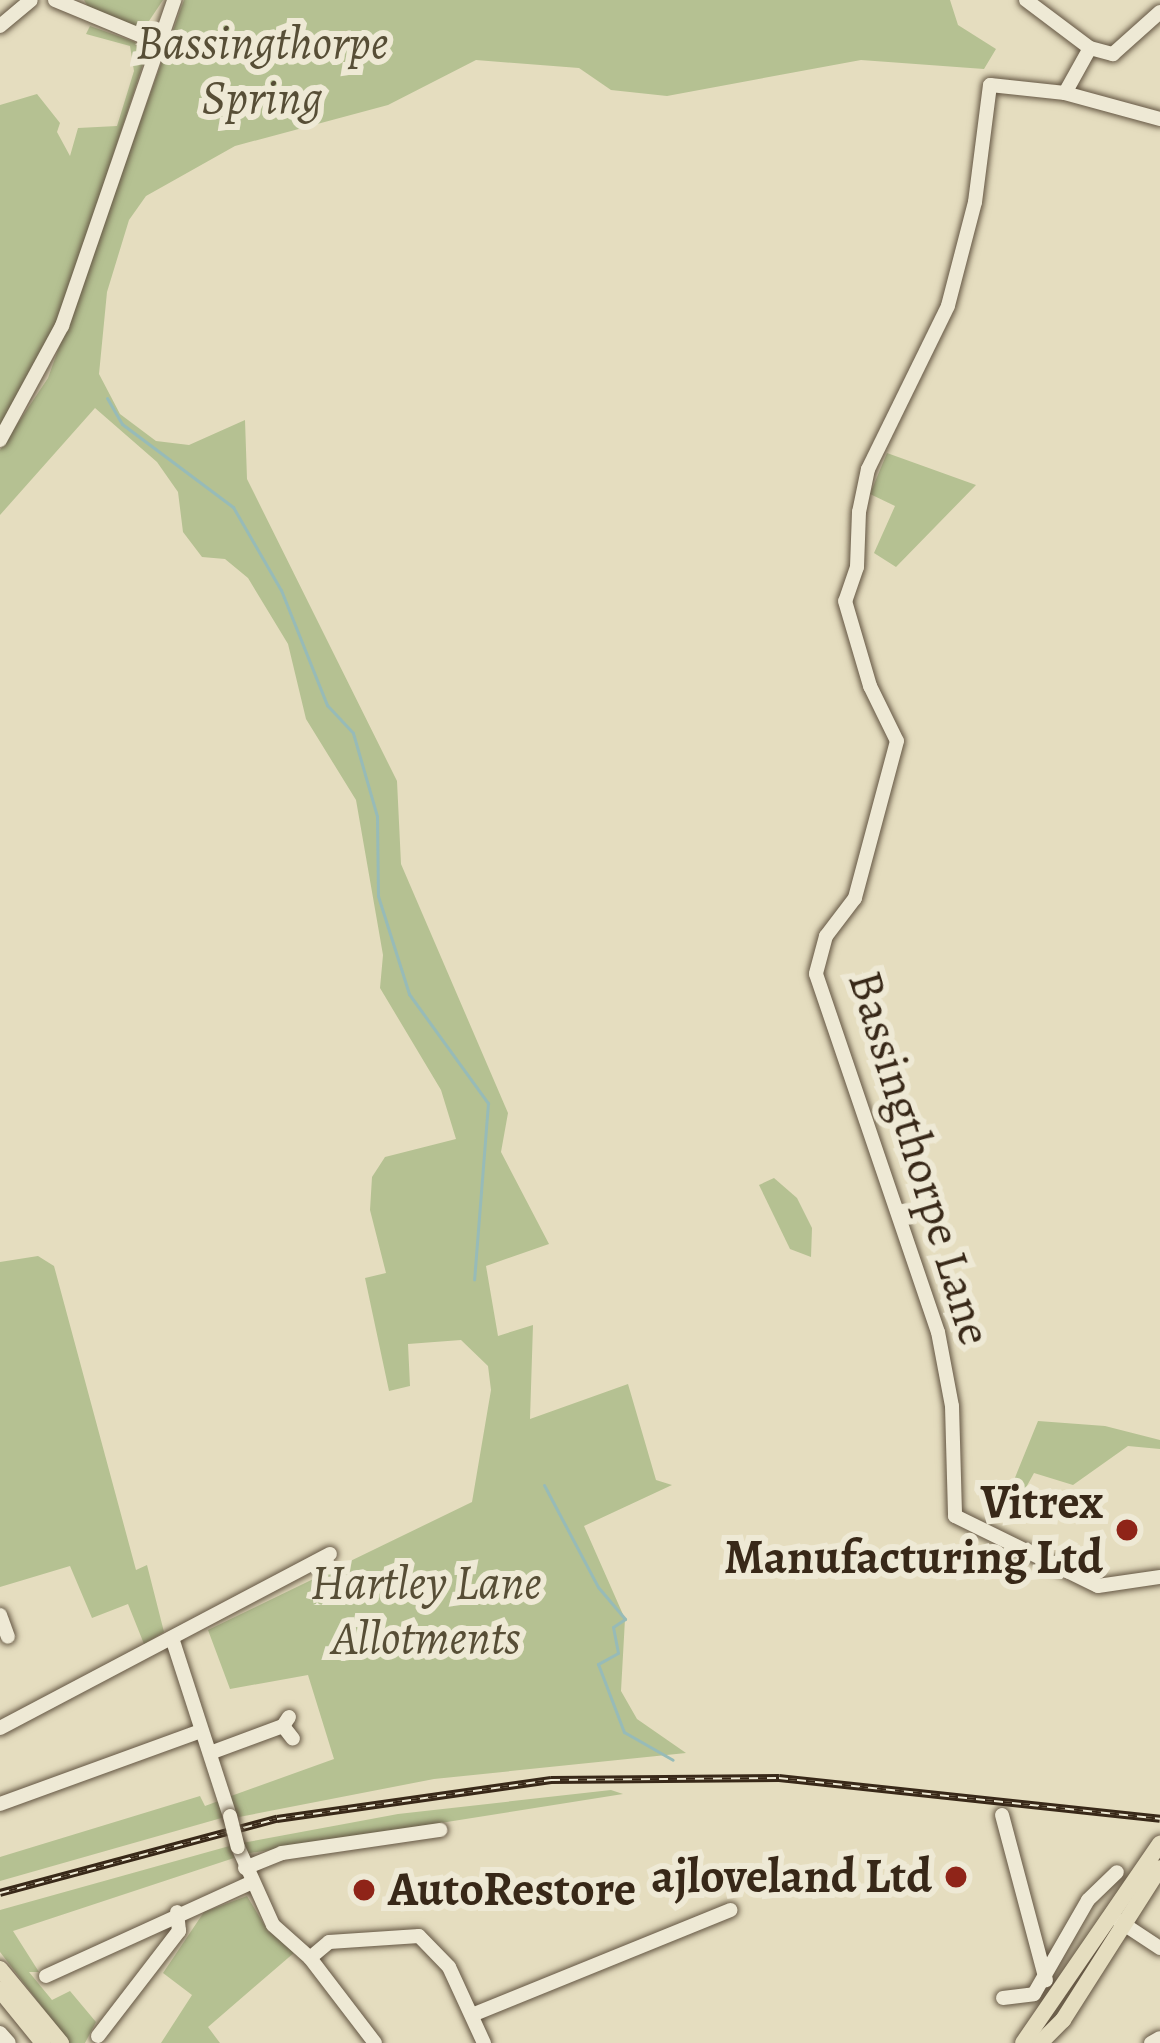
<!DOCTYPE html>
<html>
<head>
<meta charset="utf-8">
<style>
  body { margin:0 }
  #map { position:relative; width:1160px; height:2043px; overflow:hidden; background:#e5ddbf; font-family:Alegreya,serif }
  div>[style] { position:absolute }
  .green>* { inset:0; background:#b5c192 }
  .stream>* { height:3px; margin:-1.5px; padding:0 1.5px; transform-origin:1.5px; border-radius:1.5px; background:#97bbb8 }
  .roads { filter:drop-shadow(0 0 3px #635542) drop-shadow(0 0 3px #635542) }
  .minor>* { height:14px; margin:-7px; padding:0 7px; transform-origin:7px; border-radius:7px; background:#eee9d5 }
  .major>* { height:16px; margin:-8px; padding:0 8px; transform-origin:8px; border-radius:8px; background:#e5ddbf }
  .rail>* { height:8px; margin-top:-4px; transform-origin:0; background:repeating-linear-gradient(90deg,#eee9d5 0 9px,#382818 0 18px); box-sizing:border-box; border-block:3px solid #382818 }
  .bridges { filter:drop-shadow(0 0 3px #635542) drop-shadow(0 0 3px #635542) }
  .minor-bridge>* { height:14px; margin:-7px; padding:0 7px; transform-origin:7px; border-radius:7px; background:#eee9d5 }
  .dots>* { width:33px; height:33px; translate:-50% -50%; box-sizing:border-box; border:6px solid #eee9d5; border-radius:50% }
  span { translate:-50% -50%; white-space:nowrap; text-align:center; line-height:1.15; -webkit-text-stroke:12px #eee9d5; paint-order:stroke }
  .park-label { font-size:48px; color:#574e36; font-style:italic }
  .street-label { font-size:48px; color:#382818 }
  .poi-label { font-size:48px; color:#382818; font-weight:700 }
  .right { translate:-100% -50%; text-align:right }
  .left { translate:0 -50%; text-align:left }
</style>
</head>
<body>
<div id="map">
  <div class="green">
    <i style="clip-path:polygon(84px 0,163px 0,143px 30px,91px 12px)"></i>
    <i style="clip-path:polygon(184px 0,950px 0,958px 25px,996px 49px,984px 69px,861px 60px,667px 96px,611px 90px,579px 68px,476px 60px,388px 105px,235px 146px,146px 196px,129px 220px,107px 292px,99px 374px,120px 414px,156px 441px,189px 445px,245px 420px,247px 479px,397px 781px,401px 864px,508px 1113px,501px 1152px,549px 1244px,486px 1266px,498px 1336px,533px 1325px,530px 1419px,628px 1384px,656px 1480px,672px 1485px,584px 1526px,625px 1619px,621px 1691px,637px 1719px,686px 1753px,434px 1779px,234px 1818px,231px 1796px,334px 1759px,308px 1675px,230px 1689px,208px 1630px,472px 1502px,491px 1390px,488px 1366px,461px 1340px,408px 1344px,410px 1386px,389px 1391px,365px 1278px,386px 1273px,370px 1210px,372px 1177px,385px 1157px,456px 1139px,441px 1090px,380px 988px,383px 955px,356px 800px,306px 719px,288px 644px,248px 578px,225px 559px,202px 557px,183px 532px,178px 492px,157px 462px,95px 408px,0 515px,0 450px,48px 378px)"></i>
    <i style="clip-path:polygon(90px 26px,135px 42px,143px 64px,52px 341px,0 432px,0 105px,37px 94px,60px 123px,57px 132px,70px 156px,78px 128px,117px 126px,134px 71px,130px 46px,86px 34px)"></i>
    <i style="clip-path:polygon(887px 453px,976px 485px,896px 567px,874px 553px,895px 506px,870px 494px)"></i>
    <i style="clip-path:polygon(774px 1178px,797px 1198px,812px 1228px,811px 1257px,790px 1249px,759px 1185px)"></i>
    <i style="clip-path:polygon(38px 1256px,54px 1266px,136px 1570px,147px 1565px,164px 1632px,144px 1644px,128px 1604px,92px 1618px,70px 1566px,0 1587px,0 1262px)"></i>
    <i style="clip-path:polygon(1038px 1421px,1105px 1426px,1160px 1440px,1160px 1449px,1128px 1446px,1073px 1485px,1034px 1473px,1011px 1515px,1001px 1512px)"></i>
    <i style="clip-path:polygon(611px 1790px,623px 1794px,244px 1854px,242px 1843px,398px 1814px)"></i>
    <i style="clip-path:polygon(200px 1796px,205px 1806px,221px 1800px,225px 1817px,0 1881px,0 1857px)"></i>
    <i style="clip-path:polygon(233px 1845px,234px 1858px,13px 1931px,39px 1972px,29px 1972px,52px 2000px,70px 1991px,96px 2022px,85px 2043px,70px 2043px,0 1952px,0 1910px)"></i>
    <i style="clip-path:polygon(247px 1896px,268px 1931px,295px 1952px,208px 2027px,220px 2043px,161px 2043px,192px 1995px,163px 1973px,204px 1912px)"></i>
  </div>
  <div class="stream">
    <i style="left:107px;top:398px;width:30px;rotate:60deg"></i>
    <i style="left:122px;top:424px;width:139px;rotate:36.8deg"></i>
    <i style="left:233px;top:507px;width:96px;rotate:60deg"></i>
    <i style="left:281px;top:590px;width:124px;rotate:68.2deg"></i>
    <i style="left:327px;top:705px;width:38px;rotate:47deg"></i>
    <i style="left:353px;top:733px;width:86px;rotate:73.9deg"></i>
    <i style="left:377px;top:816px;width:80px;rotate:89.3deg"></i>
    <i style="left:378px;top:896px;width:103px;rotate:72.4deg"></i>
    <i style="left:409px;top:994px;width:135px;rotate:54.1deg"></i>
    <i style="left:488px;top:1103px;width:177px;rotate:94.5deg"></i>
    <i style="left:544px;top:1485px;width:115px;rotate:62.1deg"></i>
    <i style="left:598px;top:1587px;width:42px;rotate:49.8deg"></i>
    <i style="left:625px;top:1619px;width:14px;rotate:146deg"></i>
    <i style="left:613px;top:1627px;width:26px;rotate:79deg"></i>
    <i style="left:618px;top:1653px;width:23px;rotate:151deg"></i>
    <i style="left:598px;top:1664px;width:73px;rotate:69.1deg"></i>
    <i style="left:624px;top:1732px;width:56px;rotate:29.7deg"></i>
  </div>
  <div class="roads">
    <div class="minor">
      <i style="left:55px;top:0;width:113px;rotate:22.5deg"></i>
      <i style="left:1026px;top:0;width:80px;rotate:36.9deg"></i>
      <i style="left:1090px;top:48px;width:24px;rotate:15deg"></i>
      <i style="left:1113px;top:54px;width:63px;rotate:-41.8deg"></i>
      <i style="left:0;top:26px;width:40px;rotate:-40deg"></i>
      <i style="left:1065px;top:93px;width:51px;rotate:-60.9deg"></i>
      <i style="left:1160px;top:119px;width:98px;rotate:-164.7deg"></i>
      <i style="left:1065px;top:93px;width:75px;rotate:-173.9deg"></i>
      <i style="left:990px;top:85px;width:118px;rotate:97.3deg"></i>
      <i style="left:975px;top:202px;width:107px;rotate:104.6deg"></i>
      <i style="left:948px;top:306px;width:182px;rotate:116.1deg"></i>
      <i style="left:868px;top:469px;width:44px;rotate:101.8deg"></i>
      <i style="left:859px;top:512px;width:55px;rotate:92.1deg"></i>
      <i style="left:857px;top:567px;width:36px;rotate:109deg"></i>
      <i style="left:845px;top:601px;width:89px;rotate:73.6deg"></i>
      <i style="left:870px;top:686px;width:61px;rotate:63.9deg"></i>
      <i style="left:897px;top:741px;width:163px;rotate:105deg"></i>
      <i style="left:855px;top:898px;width:48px;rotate:127.3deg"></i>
      <i style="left:826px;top:936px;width:39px;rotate:105deg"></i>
      <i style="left:816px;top:974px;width:378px;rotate:71.2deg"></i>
      <i style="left:938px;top:1332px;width:75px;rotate:79.3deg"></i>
      <i style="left:952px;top:1406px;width:110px;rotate:88.4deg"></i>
      <i style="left:955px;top:1516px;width:159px;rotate:26.1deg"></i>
      <i style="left:1098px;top:1586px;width:63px;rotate:-8.3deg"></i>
      <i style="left:0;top:440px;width:130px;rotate:-61.5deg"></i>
      <i style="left:62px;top:326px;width:345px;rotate:-71deg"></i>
      <i style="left:0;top:1615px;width:23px;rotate:70deg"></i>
      <i style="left:172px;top:1638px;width:187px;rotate:72deg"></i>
      <i style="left:289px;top:1717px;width:11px;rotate:124deg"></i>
      <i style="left:283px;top:1726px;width:16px;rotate:52deg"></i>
      <i style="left:0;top:1728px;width:373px;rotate:-27.8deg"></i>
      <i style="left:210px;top:1753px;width:78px;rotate:-20.3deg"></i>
      <i style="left:0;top:1804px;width:214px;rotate:-20deg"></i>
      <i style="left:1002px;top:1815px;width:171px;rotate:75.1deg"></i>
      <i style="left:238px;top:1847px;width:85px;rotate:65.8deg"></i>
      <i style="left:273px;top:1925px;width:50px;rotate:41.7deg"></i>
      <i style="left:310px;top:1958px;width:107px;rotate:52.6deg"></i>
      <i style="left:245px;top:1868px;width:40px;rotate:-22deg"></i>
      <i style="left:282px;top:1853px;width:160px;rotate:-8.3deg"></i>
      <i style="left:1119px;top:1921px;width:49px;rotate:33.4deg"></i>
      <i style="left:310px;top:1958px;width:25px;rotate:-40deg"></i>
      <i style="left:329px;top:1942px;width:90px;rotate:-3.8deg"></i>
      <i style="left:419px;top:1936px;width:43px;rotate:45.9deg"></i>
      <i style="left:449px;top:1967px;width:84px;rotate:65.3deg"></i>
      <i style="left:46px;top:1976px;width:226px;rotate:-24.5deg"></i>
      <i style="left:1003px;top:1998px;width:31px;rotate:-7deg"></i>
      <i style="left:1034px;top:1994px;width:108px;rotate:-60.1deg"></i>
      <i style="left:1088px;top:1900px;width:40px;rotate:-44deg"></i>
      <i style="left:472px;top:2015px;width:279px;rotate:-22.1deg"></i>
      <i style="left:0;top:2033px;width:13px;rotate:48deg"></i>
      <i style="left:98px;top:2036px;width:133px;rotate:-52.4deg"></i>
      <i style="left:179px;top:1931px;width:19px;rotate:-96deg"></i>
      <i style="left:1151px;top:2043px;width:10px;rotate:-29deg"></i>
    </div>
    <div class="major">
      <i style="left:0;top:1969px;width:96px;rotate:50.5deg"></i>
      <i style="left:0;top:1990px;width:68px;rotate:50.9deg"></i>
      <i style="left:1023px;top:2043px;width:242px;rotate:-55.5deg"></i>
      <i style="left:1040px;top:2043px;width:33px;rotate:-45deg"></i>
      <i style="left:1063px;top:2020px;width:180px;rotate:-57.5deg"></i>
    </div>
  </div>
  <div class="rail">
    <i style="left:0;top:1893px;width:287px;rotate:-15deg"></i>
    <i style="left:277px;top:1819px;width:277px;rotate:-8.1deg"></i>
    <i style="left:551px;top:1780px;width:228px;rotate:-0.5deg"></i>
    <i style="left:779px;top:1778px;width:383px;rotate:6.1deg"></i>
  </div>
  <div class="bridges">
    <div class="minor-bridge">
      <i style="left:230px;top:1816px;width:32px;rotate:76deg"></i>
    </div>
  </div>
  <div class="dots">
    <i style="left:1127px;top:1530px;background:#8f2418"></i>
    <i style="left:956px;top:1877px;background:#8f2418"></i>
    <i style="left:364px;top:1890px;background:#8f2418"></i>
  </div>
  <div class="park-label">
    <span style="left:262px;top:70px">Bassingthorpe<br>Spring</span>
    <span style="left:426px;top:1610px">Hartley Lane<br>Allotments</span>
  </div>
  <div class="street-label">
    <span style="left:920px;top:1158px;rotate:73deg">Bassingthorpe Lane</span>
  </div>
  <div class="poi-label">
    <span class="right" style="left:1103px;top:1530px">Vitrex<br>Manufacturing Ltd</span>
    <span class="right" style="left:932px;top:1877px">ajloveland Ltd</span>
    <span class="left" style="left:388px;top:1890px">AutoRestore</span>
  </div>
</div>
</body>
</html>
